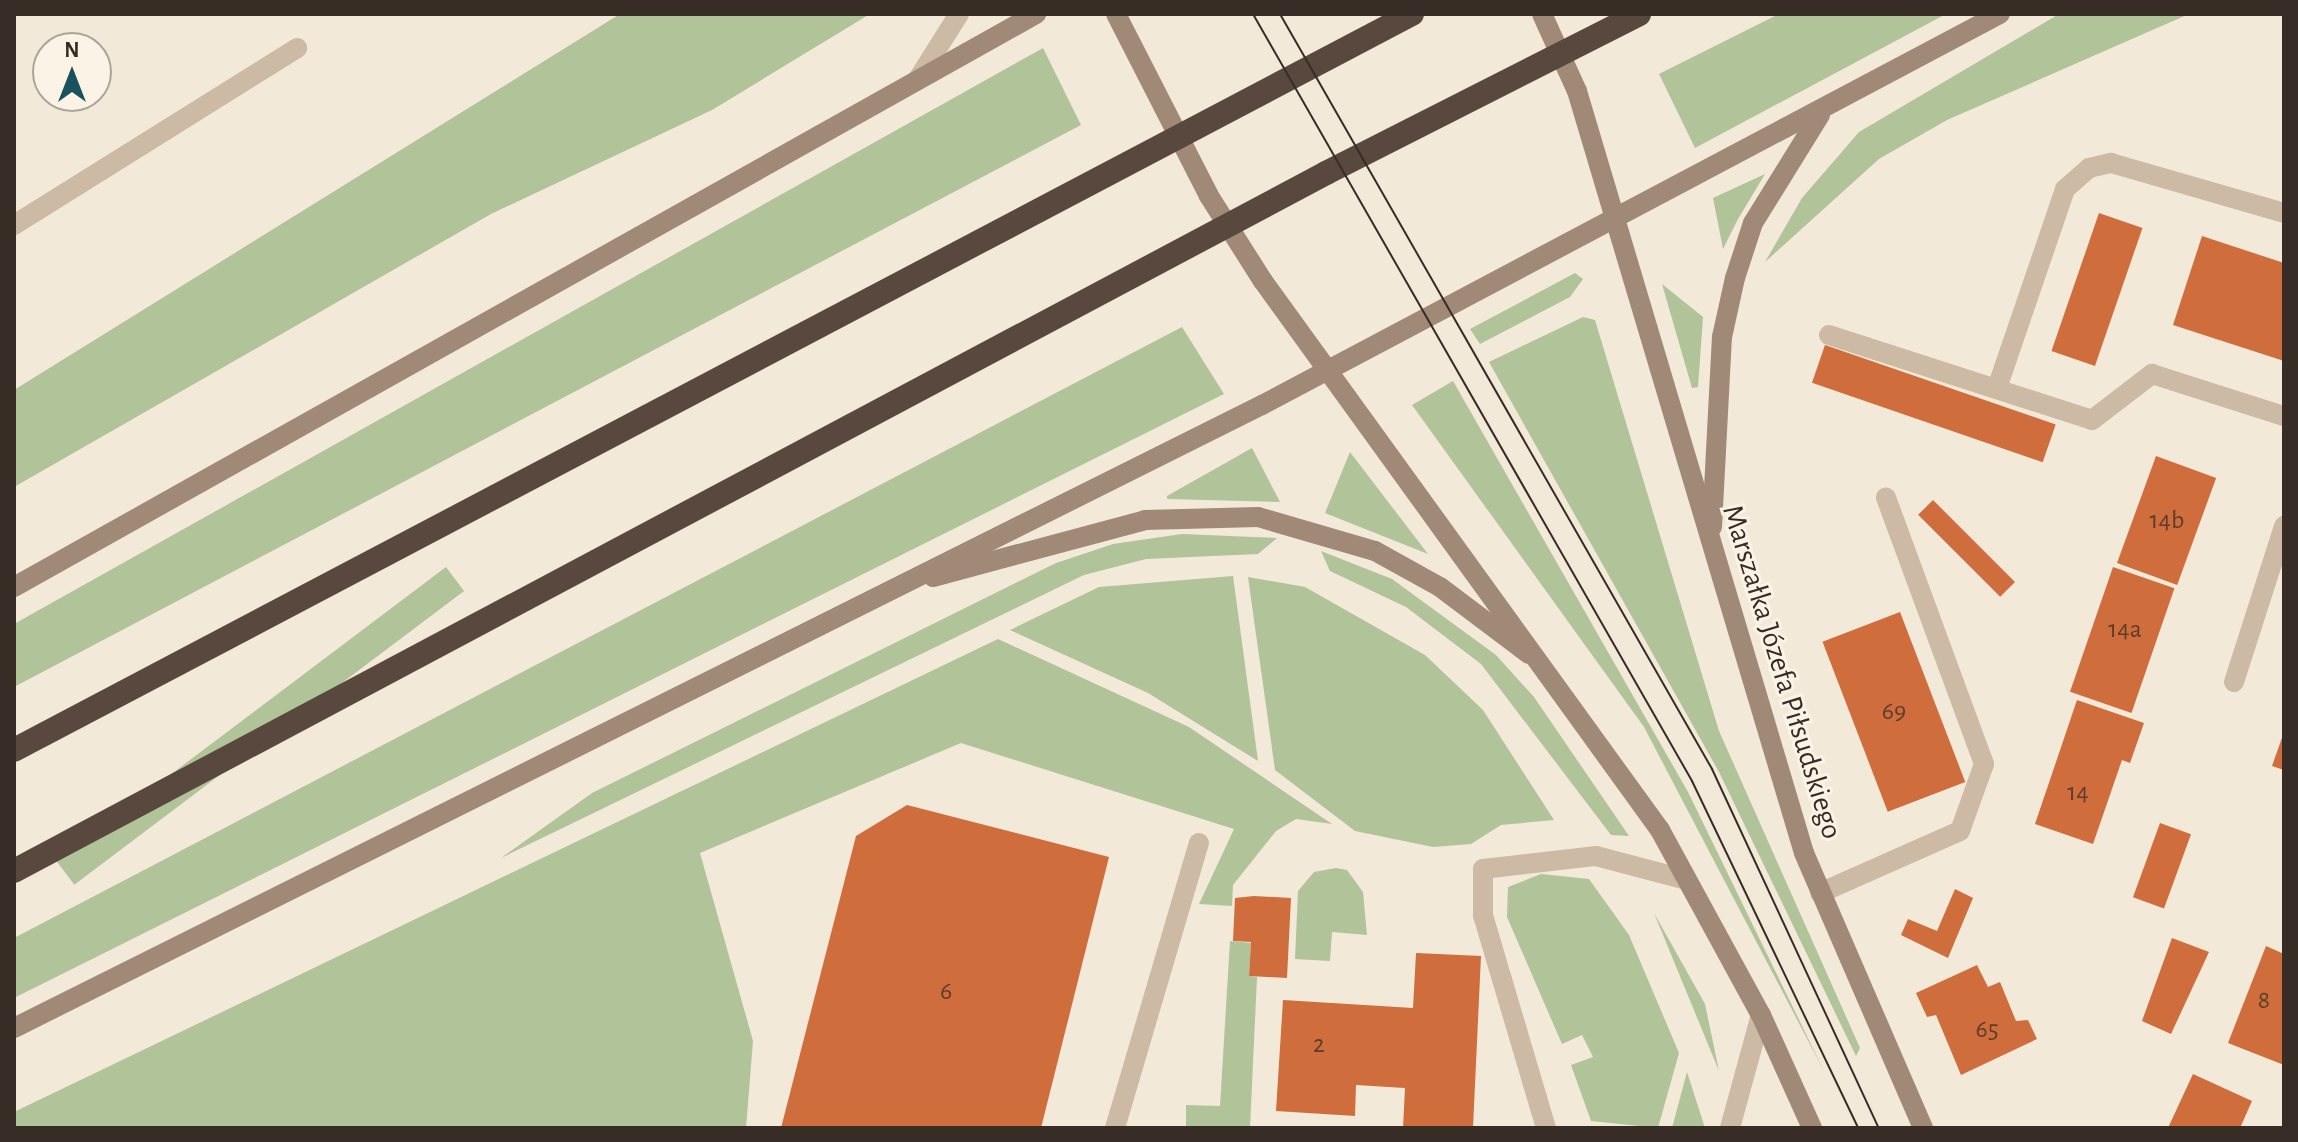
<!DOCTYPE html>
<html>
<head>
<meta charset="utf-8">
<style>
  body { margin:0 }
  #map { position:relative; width:2298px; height:1142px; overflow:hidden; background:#f3e9d9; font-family:"Alegreya Sans",sans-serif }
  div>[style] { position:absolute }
  .green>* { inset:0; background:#b1c398; transform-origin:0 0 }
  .building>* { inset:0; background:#cf6d3c; transform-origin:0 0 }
  .service>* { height:20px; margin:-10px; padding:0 10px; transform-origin:10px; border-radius:10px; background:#ccbaa4 }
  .minor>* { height:20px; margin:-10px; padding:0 10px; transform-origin:10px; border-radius:10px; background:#ccbaa4 }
  .tertiary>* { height:20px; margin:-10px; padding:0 10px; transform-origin:10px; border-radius:10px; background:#ccbaa4 }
  .secondary>* { height:20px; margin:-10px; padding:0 10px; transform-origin:10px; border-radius:10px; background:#a08976 }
  .motorway>* { height:24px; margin:-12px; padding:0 12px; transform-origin:12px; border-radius:12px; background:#59483d }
  .tram>* { height:2px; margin:-1px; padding:0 1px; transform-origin:1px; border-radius:1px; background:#372d26 }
  span { translate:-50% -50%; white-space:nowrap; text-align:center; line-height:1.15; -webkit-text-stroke:6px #fbf3e6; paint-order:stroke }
  .number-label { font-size:26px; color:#5d3d2c }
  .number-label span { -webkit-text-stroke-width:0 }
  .street-label { font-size:30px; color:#372d26 }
  .frame { position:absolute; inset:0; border:16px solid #372d26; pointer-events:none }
  .north { position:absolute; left:32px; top:32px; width:80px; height:80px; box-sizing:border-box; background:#fbf3e6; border:2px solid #ada499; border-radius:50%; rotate:0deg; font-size:22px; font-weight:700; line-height:32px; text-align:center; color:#372d26 }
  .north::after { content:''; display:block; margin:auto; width:28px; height:36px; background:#19515c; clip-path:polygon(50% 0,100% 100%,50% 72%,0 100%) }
</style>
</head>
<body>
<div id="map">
  <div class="green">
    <i style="clip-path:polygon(620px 14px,870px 14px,712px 110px,491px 214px,14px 487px,14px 390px)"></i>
    <i style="clip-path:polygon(1779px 14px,1946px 14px,1695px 148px,1659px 74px)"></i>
    <i style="clip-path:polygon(2059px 14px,2189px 14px,1947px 120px,1879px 159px,1765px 262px,1802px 198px,1859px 132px)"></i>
    <i style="clip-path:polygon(1043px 48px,1081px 125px,14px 687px,14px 624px)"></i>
    <i style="clip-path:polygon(1765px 174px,1738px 219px,1723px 249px,1713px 198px)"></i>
    <i style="clip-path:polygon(1575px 273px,1583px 279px,1570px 297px,1480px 344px,1470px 329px)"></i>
    <i style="clip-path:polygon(1662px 284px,1703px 317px,1698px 387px,1692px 388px)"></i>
    <i style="clip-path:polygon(1583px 317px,1595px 320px,1719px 731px,1860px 1048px,1856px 1056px,1719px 772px,1489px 362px)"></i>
    <i style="clip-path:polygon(1182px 327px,1224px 394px,14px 998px,14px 938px)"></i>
    <i style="clip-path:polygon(1453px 381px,1688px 792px,1824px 1071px,1644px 727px,1412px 405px)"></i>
    <i style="clip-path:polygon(1252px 448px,1280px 502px,1167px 499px,1167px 496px)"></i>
    <i style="clip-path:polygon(1350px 452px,1428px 554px,1325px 513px)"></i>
    <i style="clip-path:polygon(1182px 534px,1277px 538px,1258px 554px,1146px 559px,1084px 575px,501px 858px,592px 793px,1056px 563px,1113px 544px)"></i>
    <i style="clip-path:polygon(1321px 551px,1392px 579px,1496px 655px,1534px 697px,1629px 836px,1611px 835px,1481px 664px,1406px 607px,1330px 571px)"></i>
    <i style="left:446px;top:567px;width:30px;height:488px;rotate:53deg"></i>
    <i style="clip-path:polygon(1233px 576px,1258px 761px,1148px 693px,1010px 630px,1099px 587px)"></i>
    <i style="clip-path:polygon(1248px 577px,1305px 587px,1425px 655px,1483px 710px,1554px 820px,1501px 825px,1471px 844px,1433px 847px,1355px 831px,1275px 770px)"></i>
    <i style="clip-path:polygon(998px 639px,1189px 727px,1332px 824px,1296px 819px,1276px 831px,1233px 885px,1232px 906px,1199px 904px,1234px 829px,961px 743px,700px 853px,753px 1041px,746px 1128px,14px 1128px,14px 1112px)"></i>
    <i style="clip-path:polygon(1336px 868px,1347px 870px,1363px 892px,1367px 935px,1332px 932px,1330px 961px,1295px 959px,1298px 891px,1314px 872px)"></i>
    <i style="clip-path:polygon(1541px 874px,1589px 879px,1629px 935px,1679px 1053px,1658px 1128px,1591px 1121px,1571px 1065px,1593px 1057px,1582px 1035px,1562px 1044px,1507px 917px,1508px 887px)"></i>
    <i style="clip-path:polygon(1654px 913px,1705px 1004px,1719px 1071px)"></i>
    <i style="clip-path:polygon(1230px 941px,1251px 943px,1249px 976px,1257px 977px,1250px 1128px,1186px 1128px,1186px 1105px,1220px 1106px)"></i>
    <i style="clip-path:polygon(1687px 1072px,1705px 1128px,1672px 1128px)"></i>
  </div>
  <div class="building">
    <i style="left:2099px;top:213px;width:46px;height:146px;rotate:19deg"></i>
    <i style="clip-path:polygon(2202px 236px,2284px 263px,2284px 361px,2173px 325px)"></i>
    <i style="left:1825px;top:345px;width:244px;height:40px;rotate:19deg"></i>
    <i style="left:2156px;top:456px;width:64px;height:114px;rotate:20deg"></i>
    <i style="left:1933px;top:500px;width:116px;height:21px;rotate:45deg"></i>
    <i style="left:2113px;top:567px;width:65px;height:132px;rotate:19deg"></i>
    <i style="left:1900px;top:612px;width:182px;height:83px;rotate:69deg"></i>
    <i style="clip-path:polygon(2077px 700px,2144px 723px,2130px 763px,2122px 760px,2093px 844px,2035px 824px)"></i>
    <i style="clip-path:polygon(2284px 732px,2284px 770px,2272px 766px)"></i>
    <i style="clip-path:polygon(907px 805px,1109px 857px,1041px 1128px,781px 1128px,856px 836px)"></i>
    <i style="left:2160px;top:823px;width:33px;height:79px;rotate:20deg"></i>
    <i style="clip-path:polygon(1955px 889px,1973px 898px,1948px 958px,1901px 935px,1908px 919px,1937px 931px)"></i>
    <i style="clip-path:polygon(1254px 896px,1291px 898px,1287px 978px,1249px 976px,1251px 942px,1233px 941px,1235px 898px)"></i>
    <i style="clip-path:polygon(2172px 938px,2209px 952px,2171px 1034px,2142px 1021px)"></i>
    <i style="clip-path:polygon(2266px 946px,2284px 954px,2284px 1065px,2228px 1043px)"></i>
    <i style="clip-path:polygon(1416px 953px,1481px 956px,1473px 1128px,1403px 1128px,1405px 1088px,1356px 1085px,1355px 1116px,1276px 1111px,1283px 1000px,1413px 1008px)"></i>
    <i style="clip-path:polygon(1977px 965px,1988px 987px,2000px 982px,2016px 1021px,2028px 1020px,2037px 1039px,1961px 1075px,1936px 1015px,1927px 1017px,1916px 993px)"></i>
    <i style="clip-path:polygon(2193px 1074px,2252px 1101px,2240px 1128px,2168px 1128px)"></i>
  </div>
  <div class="service">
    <i style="left:14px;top:225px;width:334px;rotate:-32deg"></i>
    <i style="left:1829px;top:335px;width:276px;rotate:17.9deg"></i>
    <i style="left:2092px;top:420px;width:76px;rotate:-37.5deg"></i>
    <i style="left:2152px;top:374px;width:139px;rotate:17.7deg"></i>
    <i style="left:1997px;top:388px;width:210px;rotate:-71.1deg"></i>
    <i style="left:2065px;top:189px;width:32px;rotate:-41deg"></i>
    <i style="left:2089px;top:168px;width:23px;rotate:-13deg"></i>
    <i style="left:2111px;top:163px;width:180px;rotate:16.1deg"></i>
    <i style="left:2234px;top:682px;width:164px;rotate:-72.2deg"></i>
    <i style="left:1820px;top:893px;width:153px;rotate:-23.9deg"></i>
    <i style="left:1960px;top:831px;width:71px;rotate:-70.3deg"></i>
    <i style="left:1984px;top:764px;width:284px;rotate:-110.2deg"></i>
    <i style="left:1115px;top:1128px;width:297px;rotate:-73.6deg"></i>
    <i style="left:1546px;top:1128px;width:222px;rotate:-106.5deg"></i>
    <i style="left:1483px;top:915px;width:46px;rotate:-90deg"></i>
    <i style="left:1483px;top:869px;width:114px;rotate:-6.6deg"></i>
    <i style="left:1596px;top:856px;width:94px;rotate:14.8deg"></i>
  </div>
  <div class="minor">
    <i style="left:1730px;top:1128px;width:117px;rotate:-74.7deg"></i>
  </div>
  <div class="tertiary">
    <i style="left:918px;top:79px;width:77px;rotate:-57.8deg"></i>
  </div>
  <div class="secondary">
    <i style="left:1116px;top:14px;width:204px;rotate:62.9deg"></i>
    <i style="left:1209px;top:196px;width:101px;rotate:57.6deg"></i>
    <i style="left:1263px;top:281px;width:678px;rotate:54.13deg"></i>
    <i style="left:1660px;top:830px;width:211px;rotate:61.4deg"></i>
    <i style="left:1761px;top:1015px;width:124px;rotate:65.7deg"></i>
    <i style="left:1542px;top:14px;width:85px;rotate:65.6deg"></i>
    <i style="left:1577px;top:91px;width:795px;rotate:73.41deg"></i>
    <i style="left:1804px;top:853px;width:300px;rotate:66.6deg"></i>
    <i style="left:1712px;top:527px;width:190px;rotate:-87deg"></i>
    <i style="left:1722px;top:337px;width:60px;rotate:-77.6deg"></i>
    <i style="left:1735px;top:278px;width:58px;rotate:-71.9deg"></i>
    <i style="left:1753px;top:223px;width:127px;rotate:-58.2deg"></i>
    <i style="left:933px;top:577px;width:220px;rotate:-15deg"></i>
    <i style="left:1145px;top:520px;width:113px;rotate:-1.5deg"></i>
    <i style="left:1258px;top:517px;width:122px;rotate:16.2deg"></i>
    <i style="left:1375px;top:551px;width:74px;rotate:29deg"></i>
    <i style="left:1440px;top:587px;width:111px;rotate:37deg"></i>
    <i style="left:14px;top:587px;width:1172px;rotate:-29.28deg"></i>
    <i style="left:14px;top:1028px;width:1395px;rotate:-26.53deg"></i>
    <i style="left:1262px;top:405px;width:835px;rotate:-27.92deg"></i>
  </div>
  <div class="motorway">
    <i style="left:14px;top:750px;width:1580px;rotate:-27.77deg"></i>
    <i style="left:14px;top:871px;width:1486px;rotate:-28.01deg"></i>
    <i style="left:1326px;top:173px;width:351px;rotate:-26.9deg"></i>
  </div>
  <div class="tram">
    <i style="left:1253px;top:14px;width:884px;rotate:60.21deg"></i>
    <i style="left:1692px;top:781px;width:385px;rotate:64.4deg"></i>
    <i style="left:1280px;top:14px;width:870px;rotate:60.22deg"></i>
    <i style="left:1712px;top:769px;width:396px;rotate:65.1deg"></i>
  </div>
  <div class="number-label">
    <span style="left:2167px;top:521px">14b</span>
    <span style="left:2125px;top:630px">14a</span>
    <span style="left:1894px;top:712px">69</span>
    <span style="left:2078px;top:793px">14</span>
    <span style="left:946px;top:992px">6</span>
    <span style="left:2264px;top:1001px">8</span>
    <span style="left:1987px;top:1030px">65</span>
    <span style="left:1319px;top:1045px">2</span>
  </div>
  <div class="street-label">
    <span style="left:1782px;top:672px;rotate:73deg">Marszałka Józefa Piłsudskiego</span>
  </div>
  <div class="frame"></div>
  <div class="north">N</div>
</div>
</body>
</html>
